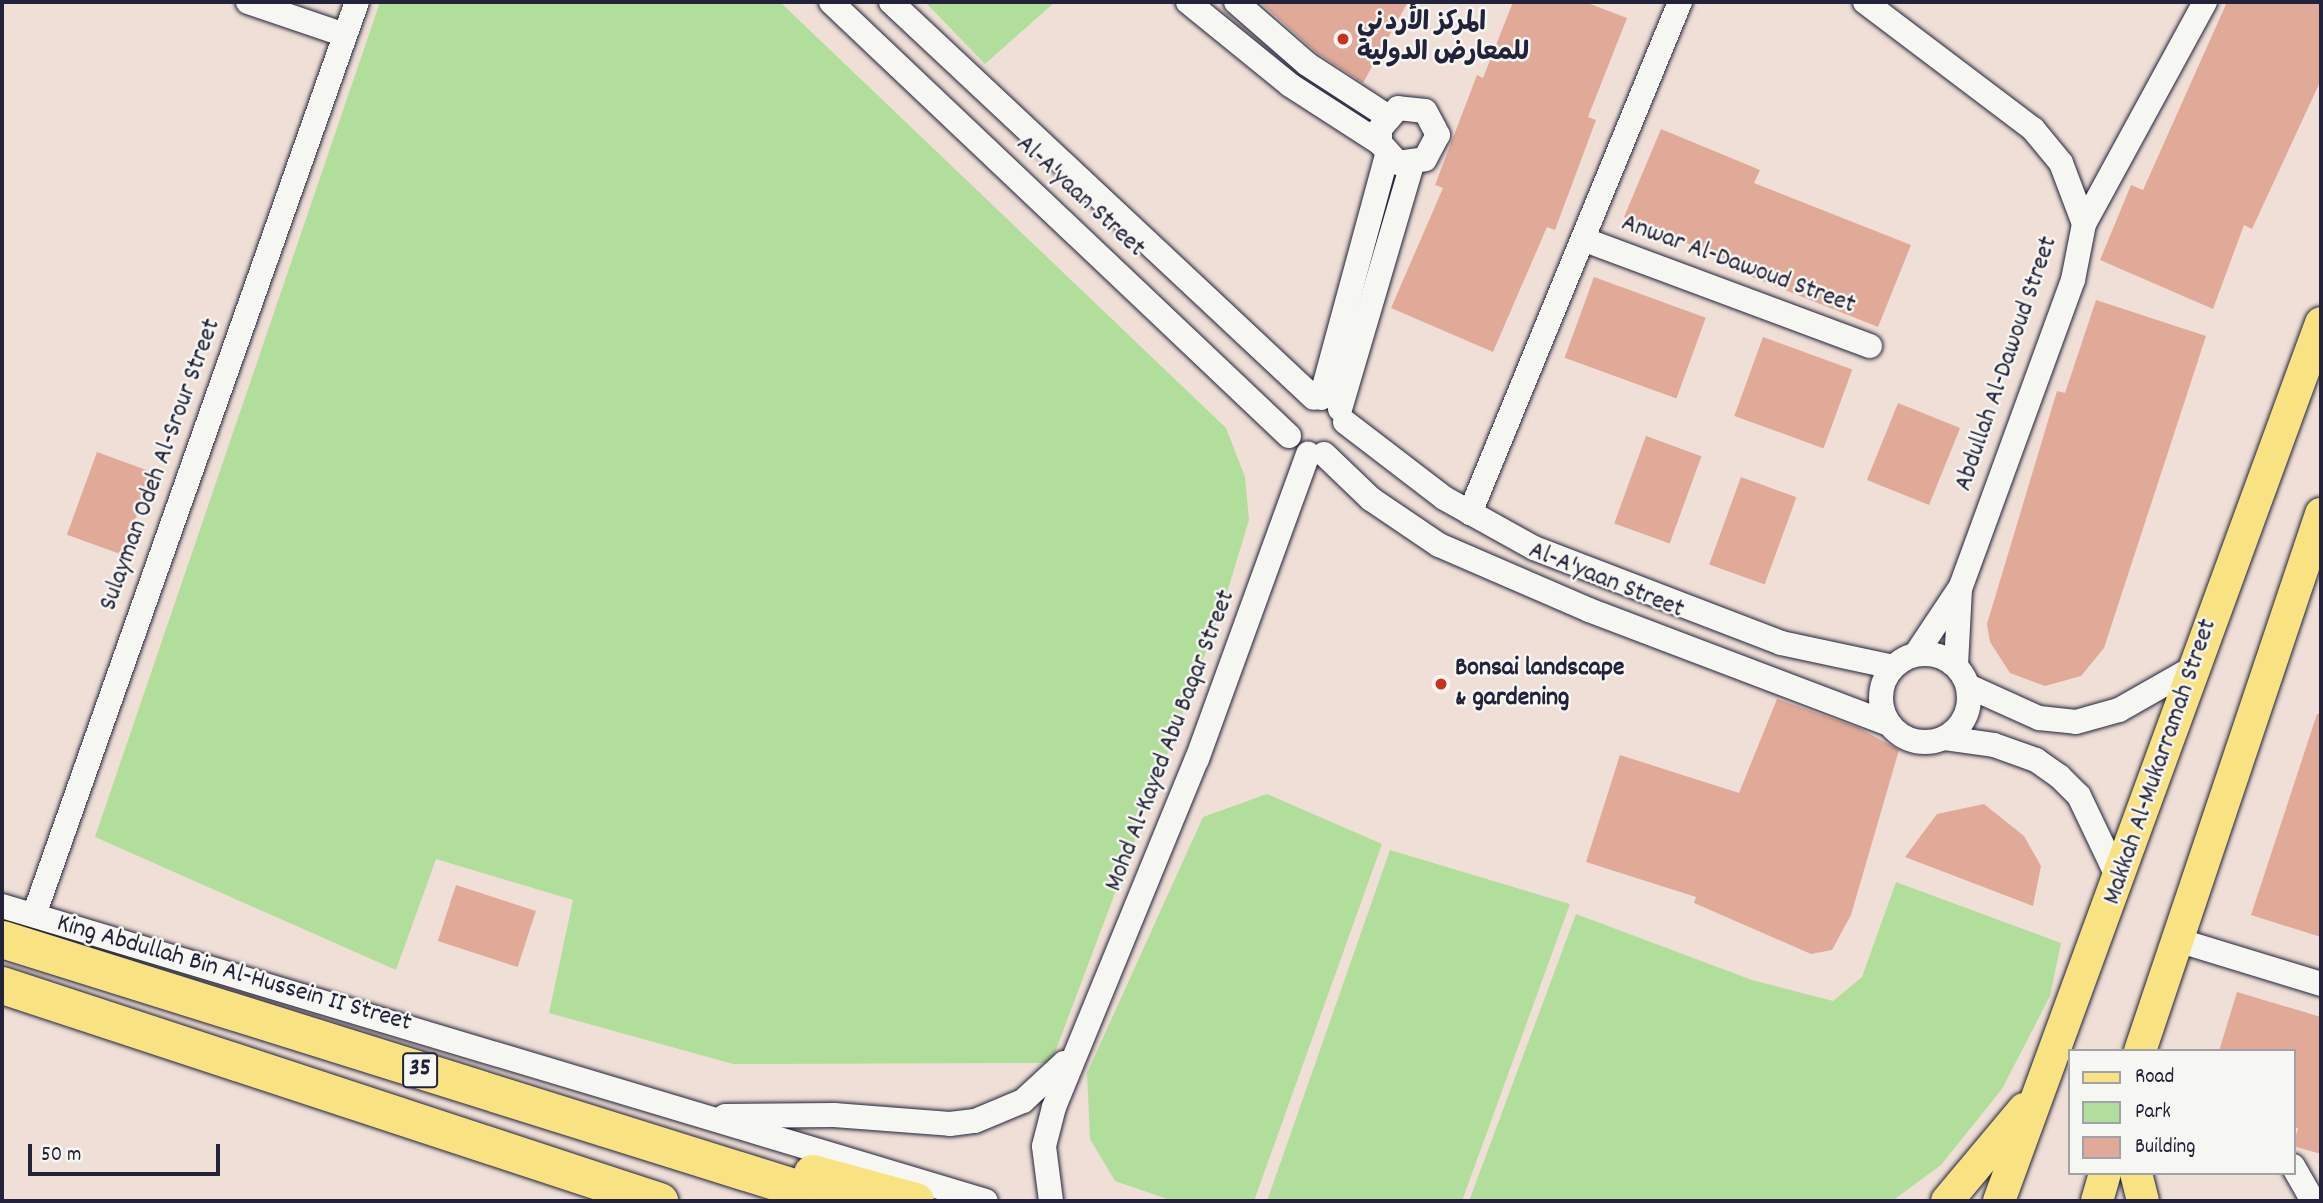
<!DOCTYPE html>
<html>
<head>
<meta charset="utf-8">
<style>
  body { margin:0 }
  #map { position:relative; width:2323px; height:1203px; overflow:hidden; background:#f0dfd7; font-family:Dekko,"Playpen Sans Arabic",sans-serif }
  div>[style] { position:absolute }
  .green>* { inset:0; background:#b2de9c }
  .building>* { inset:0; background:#e1aa98; transform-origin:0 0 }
  .roads { filter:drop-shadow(0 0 2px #22223b) drop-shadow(0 0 2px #22223b) }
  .minor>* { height:24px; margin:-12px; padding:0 12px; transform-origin:12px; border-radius:12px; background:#f6f6f2 }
  .minor>.ring { margin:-12px; padding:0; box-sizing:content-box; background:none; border:24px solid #f6f6f2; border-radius:50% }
  .major>* { height:32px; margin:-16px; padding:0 16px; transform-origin:16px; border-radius:16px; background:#f8e281 }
  .highway>* { height:37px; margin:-18.5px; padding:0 18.5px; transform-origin:18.5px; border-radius:18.5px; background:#f8e281 }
  .dots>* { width:19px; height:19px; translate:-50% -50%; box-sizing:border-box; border:4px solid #f6f6f2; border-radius:50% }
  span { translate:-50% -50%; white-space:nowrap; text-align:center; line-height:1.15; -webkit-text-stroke:5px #f6f6f2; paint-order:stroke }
  .shield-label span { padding:2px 5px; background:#f6f6f2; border:2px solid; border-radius:5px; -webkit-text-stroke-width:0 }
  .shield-label { font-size:24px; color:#22223b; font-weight:700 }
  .poi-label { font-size:26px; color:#22223b; font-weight:700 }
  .left { translate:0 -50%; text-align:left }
  .street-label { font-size:26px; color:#22223b }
  .frame { position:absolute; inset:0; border:4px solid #22223b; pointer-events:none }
  .legend { position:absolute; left:2068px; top:1049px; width:228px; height:126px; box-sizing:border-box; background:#f6f6f2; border:2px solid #a1a1a9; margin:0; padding:9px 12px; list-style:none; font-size:21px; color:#22223b }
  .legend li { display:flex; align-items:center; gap:14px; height:35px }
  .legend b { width:35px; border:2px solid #a1a1a9 }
  .scale { position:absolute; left:28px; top:1144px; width:192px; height:32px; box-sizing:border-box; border:4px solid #22223b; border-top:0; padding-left:9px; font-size:21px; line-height:24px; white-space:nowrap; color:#22223b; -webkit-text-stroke:5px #f6f6f2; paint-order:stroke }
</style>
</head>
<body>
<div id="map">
  <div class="green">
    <i style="clip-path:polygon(380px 2px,780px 2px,1226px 428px,1245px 477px,1249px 520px,1222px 609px,1051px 1063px,733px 1064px,549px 1013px,573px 900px,436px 859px,396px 970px,95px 837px)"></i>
    <i style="clip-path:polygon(925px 2px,1055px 2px,985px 64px)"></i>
    <i style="clip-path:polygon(1267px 794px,1382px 844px,1254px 1201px,1173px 1201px,1115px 1181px,1090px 1139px,1087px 1073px,1203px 817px)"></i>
    <i style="clip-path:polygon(1390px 850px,1570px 904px,1462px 1201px,1267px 1201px)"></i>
    <i style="clip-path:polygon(1896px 882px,2061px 943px,2050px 996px,2002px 1089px,1941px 1165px,1892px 1201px,1469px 1201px,1576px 914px,1752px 980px,1833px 1001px,1862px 977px)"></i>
  </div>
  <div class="building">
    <i style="clip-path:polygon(1260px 2px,1408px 2px,1363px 83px,1316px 52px)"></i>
    <i style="clip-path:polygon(1513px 2px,1585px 2px,1627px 18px,1588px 117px,1596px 120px,1555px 230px,1547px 227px,1493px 352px,1391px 308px,1443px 188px,1435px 185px,1477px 75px,1483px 78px)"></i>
    <i style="clip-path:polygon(2227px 2px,2321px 2px,2321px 80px,2252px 229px,2244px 225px,2213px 309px,2100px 260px,2131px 185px,2143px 190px)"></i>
    <i style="clip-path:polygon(1661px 129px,1760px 170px,1754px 183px,1911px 245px,1878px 327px,1742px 273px,1744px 267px,1624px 217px)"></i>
    <i style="left:1594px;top:277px;width:119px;height:86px;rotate:20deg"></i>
    <i style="clip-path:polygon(2096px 300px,2206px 336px,2104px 648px,2081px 676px,2045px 686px,2010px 673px,1990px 642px,1987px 624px,2057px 391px,2065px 393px)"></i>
    <i style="left:1763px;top:337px;width:95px;height:84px;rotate:20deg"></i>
    <i style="left:1898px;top:403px;width:67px;height:83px;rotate:22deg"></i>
    <i style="left:1646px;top:436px;width:59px;height:93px;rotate:20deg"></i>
    <i style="left:97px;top:452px;width:59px;height:88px;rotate:20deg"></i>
    <i style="left:1741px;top:477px;width:59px;height:93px;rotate:20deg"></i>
    <i style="clip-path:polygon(1777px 699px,1859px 728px,1899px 750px,1851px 915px,1832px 950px,1811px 954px,1694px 903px,1696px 897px,1586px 862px,1620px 755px,1739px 793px)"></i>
    <i style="clip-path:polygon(2317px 714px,2321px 714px,2321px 937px,2251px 915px)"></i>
    <i style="clip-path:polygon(1984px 804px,2024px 836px,2041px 866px,2033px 906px,1905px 857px,1937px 814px)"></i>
    <i style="left:456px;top:885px;width:84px;height:59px;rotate:18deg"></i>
    <i style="clip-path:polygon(2237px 992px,2321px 1017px,2321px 1154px,2293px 1146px,2298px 1128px,2293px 1127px,2293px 1051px,2219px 1051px)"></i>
  </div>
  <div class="roads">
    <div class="minor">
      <i style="left:248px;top:2px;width:102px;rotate:18.8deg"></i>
      <i style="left:831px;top:2px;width:631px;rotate:43.46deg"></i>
      <i style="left:891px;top:2px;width:579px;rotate:43.11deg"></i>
      <i style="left:1188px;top:2px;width:132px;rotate:39.1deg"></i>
      <i style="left:1290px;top:85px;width:107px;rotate:32.8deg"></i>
      <i style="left:1380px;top:143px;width:27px;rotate:48deg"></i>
      <i style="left:1398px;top:163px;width:27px;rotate:-8deg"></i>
      <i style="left:1425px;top:159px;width:27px;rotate:-62deg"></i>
      <i style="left:1438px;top:135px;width:27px;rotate:-118deg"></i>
      <i style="left:1425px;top:111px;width:27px;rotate:-174deg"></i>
      <i style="left:1398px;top:108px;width:28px;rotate:131deg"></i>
      <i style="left:1380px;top:129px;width:14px;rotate:90deg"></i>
      <i style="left:1236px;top:2px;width:94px;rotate:41.1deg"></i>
      <i style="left:1307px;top:64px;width:95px;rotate:33deg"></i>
      <i style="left:1865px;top:2px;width:211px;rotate:37.1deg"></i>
      <i style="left:2033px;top:129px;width:44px;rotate:50.5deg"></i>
      <i style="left:2061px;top:163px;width:65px;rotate:69.3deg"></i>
      <i style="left:2084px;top:224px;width:57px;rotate:101.1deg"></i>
      <i style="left:2073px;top:280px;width:328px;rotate:110.1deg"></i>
      <i style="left:1960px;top:588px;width:79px;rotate:123.7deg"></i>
      <i style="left:2084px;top:224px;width:253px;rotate:-61.4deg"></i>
      <i style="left:1585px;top:240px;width:304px;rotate:20.4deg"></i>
      <i style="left:1321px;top:398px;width:252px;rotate:-74.8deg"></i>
      <i style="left:1340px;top:409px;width:254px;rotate:-73.6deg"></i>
      <i style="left:1345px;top:422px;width:125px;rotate:37.5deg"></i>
      <i style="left:1444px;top:498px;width:103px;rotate:29.1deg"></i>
      <i style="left:1534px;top:548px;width:265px;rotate:21deg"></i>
      <i style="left:1781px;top:643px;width:115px;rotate:12.1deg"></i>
      <i style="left:1324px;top:454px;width:65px;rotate:43.8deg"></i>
      <i style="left:1371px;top:499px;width:82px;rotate:34.1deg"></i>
      <i style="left:1439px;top:545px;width:163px;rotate:23.4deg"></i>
      <i style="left:1589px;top:610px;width:321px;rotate:20.8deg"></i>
      <i style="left:1470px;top:513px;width:552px;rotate:-67.66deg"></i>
      <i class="ring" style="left:1881px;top:654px;width:64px;height:64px"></i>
      <i style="left:1956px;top:665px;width:76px;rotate:-87deg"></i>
      <i style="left:1968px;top:686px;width:78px;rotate:24.3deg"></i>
      <i style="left:2039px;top:718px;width:37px;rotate:6deg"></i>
      <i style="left:2076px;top:722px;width:45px;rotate:-15.6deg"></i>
      <i style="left:2119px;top:710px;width:85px;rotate:-29.6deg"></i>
      <i style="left:1945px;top:738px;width:49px;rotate:8.1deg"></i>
      <i style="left:1994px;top:745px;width:45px;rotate:19.7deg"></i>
      <i style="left:2036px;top:760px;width:28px;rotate:35deg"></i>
      <i style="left:2059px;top:776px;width:28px;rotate:45deg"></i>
      <i style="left:2079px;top:796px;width:93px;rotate:64.5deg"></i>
      <i style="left:2px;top:906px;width:1027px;rotate:16.69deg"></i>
      <i style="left:34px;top:915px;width:968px;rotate:-70.52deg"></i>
      <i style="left:2174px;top:939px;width:154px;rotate:17deg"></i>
      <i style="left:725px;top:1116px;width:109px;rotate:-0.5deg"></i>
      <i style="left:834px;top:1115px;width:116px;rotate:4.4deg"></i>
      <i style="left:950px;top:1124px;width:25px;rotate:-7deg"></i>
      <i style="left:975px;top:1121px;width:52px;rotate:-22.6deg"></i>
      <i style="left:1023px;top:1101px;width:56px;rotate:-42.8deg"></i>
      <i style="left:2293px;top:1166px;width:40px;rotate:60.3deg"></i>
      <i style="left:1051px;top:1201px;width:55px;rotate:-97.3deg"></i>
      <i style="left:1044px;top:1146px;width:40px;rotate:-75.6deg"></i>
      <i style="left:1054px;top:1107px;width:376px;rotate:-67.7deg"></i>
      <i style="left:1197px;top:759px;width:325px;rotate:-70deg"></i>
    </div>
    <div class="major">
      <i style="left:2140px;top:1051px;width:567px;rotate:-71.37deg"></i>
      <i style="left:2136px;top:1173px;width:29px;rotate:76deg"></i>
      <i style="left:1947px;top:1201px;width:120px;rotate:-50.1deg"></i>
      <i style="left:1999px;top:1201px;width:935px;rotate:-69.86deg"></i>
      <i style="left:2097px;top:1201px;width:29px;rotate:-74deg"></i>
    </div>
    <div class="highway">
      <i style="left:2px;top:939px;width:876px;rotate:17.4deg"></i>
      <i style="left:2px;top:985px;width:692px;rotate:18.2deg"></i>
      <i style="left:812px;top:1173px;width:107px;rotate:15.2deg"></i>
    </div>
  </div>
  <div class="dots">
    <i style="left:1343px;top:39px;background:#c8321e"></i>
    <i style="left:1441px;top:684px;background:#c8321e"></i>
  </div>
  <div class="shield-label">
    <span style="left:420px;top:1070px">35</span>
  </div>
  <div class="poi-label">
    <span class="left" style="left:1357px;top:39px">المركز الأردني<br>للمعارض الدولية</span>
    <span class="left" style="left:1455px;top:684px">Bonsai landscape<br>&amp; gardening</span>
  </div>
  <div class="street-label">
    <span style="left:1080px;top:197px;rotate:43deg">Al-A'yaan Street</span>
    <span style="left:1738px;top:265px;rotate:20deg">Anwar Al-Dawoud Street</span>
    <span style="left:2007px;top:364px;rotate:-71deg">Abdullah Al-Dawoud Street</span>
    <span style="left:161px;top:465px;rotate:-70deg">Sulayman Odeh Al-Srour Street</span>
    <span style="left:1606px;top:581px;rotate:22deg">Al-A'yaan Street</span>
    <span style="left:1171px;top:741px;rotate:-69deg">Mohd Al-Kayed Abu Baqar Street</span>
    <span style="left:2161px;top:762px;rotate:-71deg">Makkah Al-Mukarramah Street</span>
    <span style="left:234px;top:974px;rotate:16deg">King Abdullah Bin Al-Hussein II Street</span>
  </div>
  <div class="frame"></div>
  <ul class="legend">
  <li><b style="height:9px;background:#f8e281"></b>Road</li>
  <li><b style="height:19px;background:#b2de9c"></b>Park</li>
  <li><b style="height:19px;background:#e1aa98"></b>Building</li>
  </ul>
  <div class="scale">50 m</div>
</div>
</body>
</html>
